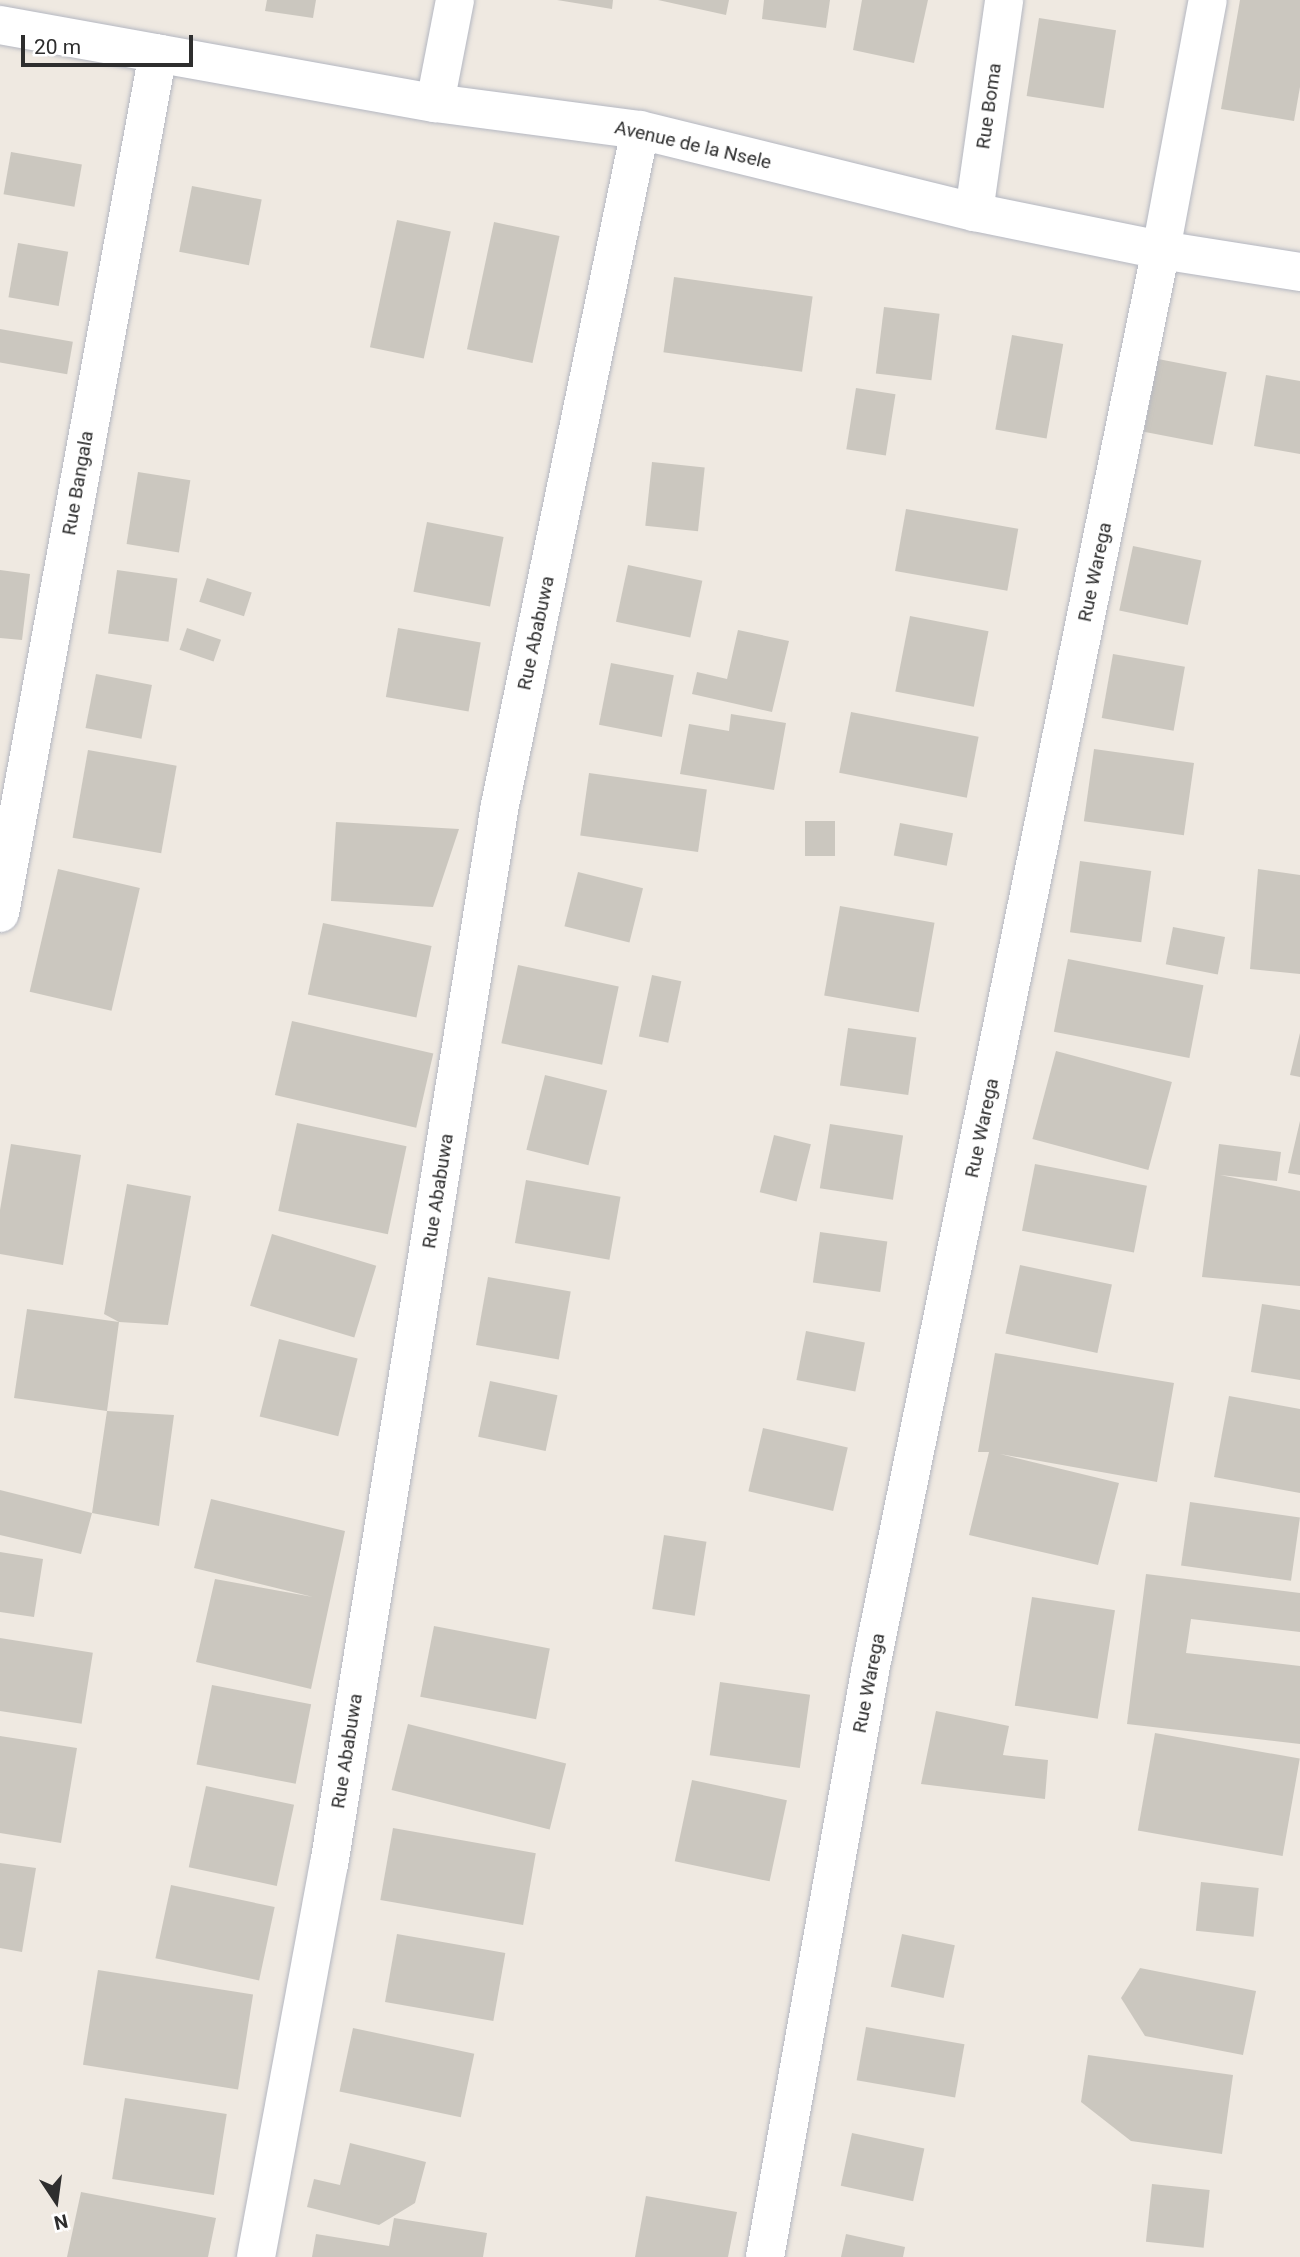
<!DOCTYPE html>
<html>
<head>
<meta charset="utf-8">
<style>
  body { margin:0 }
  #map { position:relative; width:1300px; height:2257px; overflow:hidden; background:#efe9e1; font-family:Roboto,sans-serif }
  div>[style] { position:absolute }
  .building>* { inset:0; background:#cbc7bf; transform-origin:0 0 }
  .roads { filter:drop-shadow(0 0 2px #b4b7c1) drop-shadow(0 0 2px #b4b7c1) }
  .minor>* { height:38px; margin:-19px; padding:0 19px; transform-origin:19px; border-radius:19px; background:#fff }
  span { translate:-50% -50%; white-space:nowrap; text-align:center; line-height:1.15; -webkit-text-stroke:5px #fff; paint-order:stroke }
  .street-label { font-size:19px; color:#2e2e2e }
  .north { position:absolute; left:21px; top:2166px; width:70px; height:70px; -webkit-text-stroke:5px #fff; paint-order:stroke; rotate:167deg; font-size:19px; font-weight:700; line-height:28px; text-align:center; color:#2e2e2e }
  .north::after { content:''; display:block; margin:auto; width:24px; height:32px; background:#2e2e2e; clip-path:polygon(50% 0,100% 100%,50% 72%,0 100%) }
  .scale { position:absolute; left:21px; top:35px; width:172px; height:32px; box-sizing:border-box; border:4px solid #2e2e2e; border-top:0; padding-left:9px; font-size:21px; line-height:24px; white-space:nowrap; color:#2e2e2e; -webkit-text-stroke:5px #fff; paint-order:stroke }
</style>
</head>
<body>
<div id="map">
  <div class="building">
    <i style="clip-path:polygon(267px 0,316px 0,313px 18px,265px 11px)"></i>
    <i style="clip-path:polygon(557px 0,613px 0,612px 9px)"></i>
    <i style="clip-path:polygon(658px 0,729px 0,726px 15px)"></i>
    <i style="clip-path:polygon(764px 0,830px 0,826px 28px,762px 19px)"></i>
    <i style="clip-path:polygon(862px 0,928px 0,914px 63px,853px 50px)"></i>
    <i style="clip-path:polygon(1240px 0,1300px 0,1300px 87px,1294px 121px,1221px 109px)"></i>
    <i style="left:1039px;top:18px;width:78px;height:79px;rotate:9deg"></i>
    <i style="left:11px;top:152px;width:72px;height:43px;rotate:10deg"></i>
    <i style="left:192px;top:186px;width:71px;height:67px;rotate:11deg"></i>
    <i style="left:397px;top:220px;width:55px;height:130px;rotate:12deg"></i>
    <i style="left:494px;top:222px;width:67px;height:130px;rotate:12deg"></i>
    <i style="left:18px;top:243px;width:51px;height:55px;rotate:10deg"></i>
    <i style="left:674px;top:277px;width:140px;height:76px;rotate:8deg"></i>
    <i style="left:884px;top:307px;width:56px;height:67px;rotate:7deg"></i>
    <i style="left:0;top:329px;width:74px;height:33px;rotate:10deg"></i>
    <i style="left:1012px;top:335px;width:52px;height:96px;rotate:10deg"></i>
    <i style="left:1158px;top:359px;width:70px;height:74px;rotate:11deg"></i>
    <i style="clip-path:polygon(1266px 375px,1300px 381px,1300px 454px,1254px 446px)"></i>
    <i style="left:856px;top:388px;width:40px;height:62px;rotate:9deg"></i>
    <i style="left:652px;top:462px;width:53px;height:64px;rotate:6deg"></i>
    <i style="left:138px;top:472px;width:53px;height:73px;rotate:9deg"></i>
    <i style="left:906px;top:509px;width:114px;height:63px;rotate:10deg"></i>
    <i style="left:427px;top:522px;width:78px;height:71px;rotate:11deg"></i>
    <i style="left:1133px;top:546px;width:70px;height:66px;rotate:12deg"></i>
    <i style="left:628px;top:565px;width:76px;height:58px;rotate:12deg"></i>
    <i style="clip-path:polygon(0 570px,30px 574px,22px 640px,0 638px)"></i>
    <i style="left:117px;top:570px;width:61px;height:64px;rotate:8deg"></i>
    <i style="left:207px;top:578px;width:47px;height:25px;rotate:18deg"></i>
    <i style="left:910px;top:616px;width:80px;height:77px;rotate:11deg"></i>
    <i style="left:187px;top:628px;width:36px;height:23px;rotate:19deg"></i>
    <i style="left:398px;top:628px;width:84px;height:70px;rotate:10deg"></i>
    <i style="clip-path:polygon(738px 630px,789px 641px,772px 712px,692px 694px,697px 672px,727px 679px)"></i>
    <i style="left:1113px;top:654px;width:73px;height:65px;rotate:10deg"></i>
    <i style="left:611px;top:663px;width:64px;height:63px;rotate:11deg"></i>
    <i style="left:96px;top:674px;width:57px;height:55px;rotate:11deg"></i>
    <i style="left:851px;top:712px;width:130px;height:62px;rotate:11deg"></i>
    <i style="clip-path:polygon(731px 714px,786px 723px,774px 790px,680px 774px,689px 724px,729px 731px)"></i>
    <i style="left:1094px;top:749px;width:101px;height:73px;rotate:8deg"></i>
    <i style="left:88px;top:750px;width:90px;height:89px;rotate:10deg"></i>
    <i style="left:589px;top:773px;width:119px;height:63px;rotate:8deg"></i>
    <i style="left:805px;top:821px;width:30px;height:35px"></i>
    <i style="clip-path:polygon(336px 822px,459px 829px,433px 907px,331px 901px)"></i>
    <i style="left:900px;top:823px;width:54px;height:33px;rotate:11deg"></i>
    <i style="left:1080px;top:861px;width:72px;height:72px;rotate:8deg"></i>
    <i style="left:58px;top:869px;width:84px;height:126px;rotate:13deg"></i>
    <i style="clip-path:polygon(1258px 869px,1300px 875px,1300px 974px,1250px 969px)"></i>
    <i style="left:578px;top:872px;width:67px;height:56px;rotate:14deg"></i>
    <i style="left:840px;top:906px;width:96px;height:91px;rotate:10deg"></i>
    <i style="left:323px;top:923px;width:111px;height:73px;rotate:12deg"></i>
    <i style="left:1173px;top:927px;width:53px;height:38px;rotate:11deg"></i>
    <i style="left:1068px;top:959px;width:138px;height:74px;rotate:11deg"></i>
    <i style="left:518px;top:965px;width:103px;height:80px;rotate:12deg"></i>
    <i style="left:652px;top:975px;width:30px;height:63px;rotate:12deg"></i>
    <i style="left:292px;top:1021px;width:145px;height:76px;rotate:13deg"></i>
    <i style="left:848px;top:1028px;width:69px;height:58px;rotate:8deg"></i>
    <i style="clip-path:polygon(1300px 1033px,1300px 1077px,1290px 1075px)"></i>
    <i style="left:1056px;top:1051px;width:120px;height:91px;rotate:15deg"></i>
    <i style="left:545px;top:1075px;width:64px;height:77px;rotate:14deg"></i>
    <i style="clip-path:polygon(1300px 1121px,1300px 1175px,1288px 1173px)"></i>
    <i style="left:297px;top:1123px;width:112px;height:90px;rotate:12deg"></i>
    <i style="left:830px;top:1124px;width:74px;height:65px;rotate:9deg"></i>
    <i style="left:774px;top:1135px;width:38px;height:59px;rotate:14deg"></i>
    <i style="clip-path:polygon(11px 1144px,81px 1155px,63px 1265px,0 1254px,0 1210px)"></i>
    <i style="clip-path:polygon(1219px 1144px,1281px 1152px,1277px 1181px,1220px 1175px,1300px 1191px,1300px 1286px,1202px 1277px)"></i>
    <i style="left:1035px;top:1164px;width:114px;height:68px;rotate:11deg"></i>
    <i style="left:526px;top:1180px;width:96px;height:64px;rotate:10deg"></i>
    <i style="clip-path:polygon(127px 1184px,191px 1196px,168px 1325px,119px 1322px,107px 1411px,174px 1415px,159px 1526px,92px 1513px,81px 1554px,0 1535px,0 1490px,92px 1513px,107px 1411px,14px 1398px,27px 1309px,119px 1322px,104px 1314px)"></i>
    <i style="left:820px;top:1232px;width:68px;height:51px;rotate:8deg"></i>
    <i style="left:272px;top:1234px;width:109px;height:75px;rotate:17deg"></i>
    <i style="left:1020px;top:1265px;width:94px;height:70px;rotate:12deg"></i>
    <i style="left:488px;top:1277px;width:84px;height:69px;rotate:10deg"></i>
    <i style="clip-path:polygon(1262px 1304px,1300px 1310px,1300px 1380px,1251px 1372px)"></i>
    <i style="left:806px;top:1331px;width:60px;height:50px;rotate:11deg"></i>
    <i style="left:279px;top:1339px;width:81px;height:80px;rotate:14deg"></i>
    <i style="clip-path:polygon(995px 1353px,1174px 1383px,1157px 1482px,1000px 1454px,1119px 1483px,1098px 1565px,969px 1535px,989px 1452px,978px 1452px)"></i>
    <i style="left:490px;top:1381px;width:69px;height:57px;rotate:12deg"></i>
    <i style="clip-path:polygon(1229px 1396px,1300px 1409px,1300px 1493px,1214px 1477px)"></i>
    <i style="left:763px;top:1428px;width:87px;height:65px;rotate:13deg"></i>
    <i style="clip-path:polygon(211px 1499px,345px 1531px,311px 1689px,196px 1662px,215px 1579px,313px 1597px,194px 1568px)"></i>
    <i style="left:1190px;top:1502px;width:111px;height:64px;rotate:8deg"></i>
    <i style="left:664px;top:1535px;width:43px;height:75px;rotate:9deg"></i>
    <i style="clip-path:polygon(0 1552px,43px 1559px,34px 1617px,0 1612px)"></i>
    <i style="clip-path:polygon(1146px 1574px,1300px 1593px,1300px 1632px,1191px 1619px,1186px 1653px,1300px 1666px,1300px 1744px,1127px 1724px)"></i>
    <i style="left:1032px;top:1597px;width:84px;height:110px;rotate:9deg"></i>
    <i style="left:434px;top:1626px;width:118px;height:72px;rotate:11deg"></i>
    <i style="left:0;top:1638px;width:94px;height:72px;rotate:9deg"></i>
    <i style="left:720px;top:1682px;width:91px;height:74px;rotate:8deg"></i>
    <i style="left:212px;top:1685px;width:101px;height:81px;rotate:11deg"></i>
    <i style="clip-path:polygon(936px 1711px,1009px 1726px,1003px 1755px,1048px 1760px,1045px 1799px,921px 1784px)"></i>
    <i style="left:408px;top:1724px;width:163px;height:68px;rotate:14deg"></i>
    <i style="left:1155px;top:1733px;width:147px;height:99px;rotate:10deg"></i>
    <i style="clip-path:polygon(0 1736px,77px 1748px,61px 1843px,0 1833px)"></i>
    <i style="left:692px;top:1780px;width:97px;height:83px;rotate:12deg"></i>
    <i style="left:206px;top:1786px;width:90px;height:83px;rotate:12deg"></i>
    <i style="left:393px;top:1828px;width:145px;height:73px;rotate:10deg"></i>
    <i style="clip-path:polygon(0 1863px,36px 1868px,22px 1952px,0 1948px)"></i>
    <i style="left:1201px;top:1882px;width:58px;height:49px;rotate:6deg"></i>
    <i style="left:171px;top:1885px;width:106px;height:75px;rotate:12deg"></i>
    <i style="left:397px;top:1934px;width:110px;height:69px;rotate:10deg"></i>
    <i style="left:902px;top:1934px;width:54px;height:54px;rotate:12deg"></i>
    <i style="clip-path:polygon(1140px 1968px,1256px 1991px,1243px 2055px,1145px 2036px,1121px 1998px)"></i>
    <i style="left:98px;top:1970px;width:157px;height:96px;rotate:9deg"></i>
    <i style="left:866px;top:2027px;width:100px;height:54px;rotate:10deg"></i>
    <i style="left:353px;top:2028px;width:124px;height:65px;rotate:12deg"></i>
    <i style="clip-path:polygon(1088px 2055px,1233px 2075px,1222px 2154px,1131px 2141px,1081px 2102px)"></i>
    <i style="left:125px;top:2098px;width:103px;height:82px;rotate:9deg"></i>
    <i style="left:852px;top:2133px;width:74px;height:54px;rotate:12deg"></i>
    <i style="clip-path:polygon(350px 2143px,426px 2162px,415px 2203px,379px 2225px,307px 2207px,314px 2179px,340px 2185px)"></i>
    <i style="left:1152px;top:2184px;width:58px;height:58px;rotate:6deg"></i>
    <i style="clip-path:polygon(81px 2192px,216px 2218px,208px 2257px,67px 2257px)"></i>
    <i style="clip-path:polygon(646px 2196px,737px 2212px,728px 2257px,635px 2257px)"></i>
    <i style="clip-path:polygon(394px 2218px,487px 2233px,483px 2257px,312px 2257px,316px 2234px,389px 2246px)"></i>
    <i style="clip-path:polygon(846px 2234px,905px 2247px,903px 2257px,841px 2257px)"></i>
  </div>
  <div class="roads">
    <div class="minor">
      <i style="left:0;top:25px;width:442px;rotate:10.2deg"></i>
      <i style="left:435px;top:103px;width:207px;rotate:7.5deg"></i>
      <i style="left:640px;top:130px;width:344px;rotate:13.8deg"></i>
      <i style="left:974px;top:212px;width:191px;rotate:11.5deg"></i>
      <i style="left:1161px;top:250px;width:141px;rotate:9deg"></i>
      <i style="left:435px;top:103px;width:105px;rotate:-79deg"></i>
      <i style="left:974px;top:212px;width:214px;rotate:-81.9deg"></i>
      <i style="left:0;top:913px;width:874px;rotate:-79.59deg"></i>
      <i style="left:256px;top:2257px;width:399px;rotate:-79.5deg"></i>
      <i style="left:329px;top:1865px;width:1074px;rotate:-80.84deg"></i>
      <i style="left:500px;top:805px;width:689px;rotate:-78.28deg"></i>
      <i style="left:765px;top:2257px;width:600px;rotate:-79.83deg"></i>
      <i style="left:871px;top:1666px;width:1445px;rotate:-78.43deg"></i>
      <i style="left:1161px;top:250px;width:254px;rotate:-79.4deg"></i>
    </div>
  </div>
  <div class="street-label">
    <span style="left:989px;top:106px;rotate:-82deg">Rue Boma</span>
    <span style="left:693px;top:145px;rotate:13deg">Avenue de la Nsele</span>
    <span style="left:78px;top:483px;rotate:-80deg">Rue Bangala</span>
    <span style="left:1095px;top:572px;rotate:-78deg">Rue Warega</span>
    <span style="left:536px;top:633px;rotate:-78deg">Rue Ababuwa</span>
    <span style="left:982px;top:1128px;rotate:-78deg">Rue Warega</span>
    <span style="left:438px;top:1191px;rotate:-81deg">Rue Ababuwa</span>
    <span style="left:869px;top:1683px;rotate:-79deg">Rue Warega</span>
    <span style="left:347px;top:1751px;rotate:-81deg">Rue Ababuwa</span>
  </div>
  <div class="north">N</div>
  <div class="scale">20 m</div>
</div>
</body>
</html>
